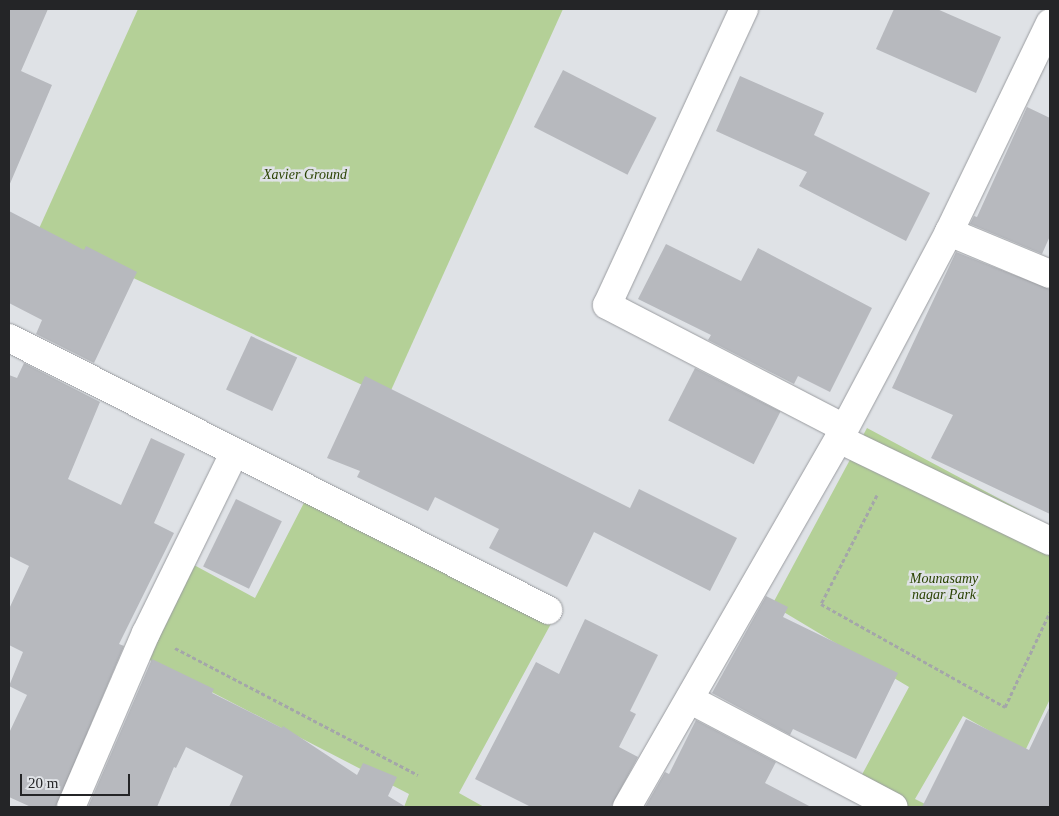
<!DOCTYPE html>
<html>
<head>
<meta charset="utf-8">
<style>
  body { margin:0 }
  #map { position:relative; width:1059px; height:816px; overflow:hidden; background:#dfe2e6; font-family:"Times New Roman",serif }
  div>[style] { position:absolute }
  .green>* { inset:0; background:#b4d097 }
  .building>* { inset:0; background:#b7b9be; transform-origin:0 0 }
  .path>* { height:3px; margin-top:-1.5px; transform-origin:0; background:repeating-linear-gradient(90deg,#a4a6a9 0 4px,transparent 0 6.5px) }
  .roads { filter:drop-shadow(0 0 1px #9a9ca0) drop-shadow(0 0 1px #9a9ca0) }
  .minor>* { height:28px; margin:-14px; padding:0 14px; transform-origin:14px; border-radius:14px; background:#fff }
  span { translate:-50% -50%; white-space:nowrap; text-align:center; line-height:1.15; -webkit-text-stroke:5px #dfe2e6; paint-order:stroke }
  .park-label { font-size:14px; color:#2a4202; font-style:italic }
  .frame { position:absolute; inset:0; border:10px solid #242527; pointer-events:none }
  .scale { position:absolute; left:20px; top:774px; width:110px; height:22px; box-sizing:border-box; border:2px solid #242527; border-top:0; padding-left:6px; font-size:15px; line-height:18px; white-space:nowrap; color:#242527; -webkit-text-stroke:4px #dfe2e6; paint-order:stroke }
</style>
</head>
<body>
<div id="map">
  <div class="green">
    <i style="clip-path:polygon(138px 9px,563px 9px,388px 397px,37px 233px)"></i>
    <i style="clip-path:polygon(867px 428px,1050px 526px,1050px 699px,1025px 751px,963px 716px,915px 799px,931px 807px,869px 807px,850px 797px,909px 687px,772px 605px)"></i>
    <i style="clip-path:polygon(307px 497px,553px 620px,459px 793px,484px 807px,404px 807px,409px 794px,144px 657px,194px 565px,255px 598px)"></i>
  </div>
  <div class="building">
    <i style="clip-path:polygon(9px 9px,48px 9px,21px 71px,52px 85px,9px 186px)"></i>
    <i style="clip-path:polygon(894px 9px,937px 9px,1001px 37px,976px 93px,876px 49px)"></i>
    <i style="left:563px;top:70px;width:105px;height:64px;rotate:27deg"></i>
    <i style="clip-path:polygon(740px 76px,824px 113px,814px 135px,930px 193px,906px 241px,799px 186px,807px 172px,716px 131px)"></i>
    <i style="clip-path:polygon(1027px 107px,1050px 118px,1050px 236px,1042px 254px,970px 224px,974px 216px,977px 217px)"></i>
    <i style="clip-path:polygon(9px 211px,84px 250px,86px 246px,137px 272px,94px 363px,36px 334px,42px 320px,9px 303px)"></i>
    <i style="clip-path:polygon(666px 244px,741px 281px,758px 248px,872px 308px,830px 392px,798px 376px,794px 384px,708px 340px,711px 335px,638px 299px)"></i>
    <i style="clip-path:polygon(956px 252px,1050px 289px,1050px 514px,931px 458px,953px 415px,892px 388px)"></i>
    <i style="left:251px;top:336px;width:51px;height:59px;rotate:25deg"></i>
    <i style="clip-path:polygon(24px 363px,100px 402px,68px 479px,121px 505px,151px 438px,185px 454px,154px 523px,174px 533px,119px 644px,124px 646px,56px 807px,31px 807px,9px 797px,9px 733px,27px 695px,9px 686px,23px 652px,9px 645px,9px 609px,29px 566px,9px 556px,9px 375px,17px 378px)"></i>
    <i style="left:695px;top:368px;width:96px;height:59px;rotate:27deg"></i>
    <i style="clip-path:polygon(365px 376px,630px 508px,639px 489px,737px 538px,710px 591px,594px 532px,567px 587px,489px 548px,499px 529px,435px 497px,428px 511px,357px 477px,360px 471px,327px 458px)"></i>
    <i style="left:236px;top:499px;width:51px;height:75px;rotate:26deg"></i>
    <i style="clip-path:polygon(766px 596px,788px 607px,783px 617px,898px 673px,856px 759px,793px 729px,790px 735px,712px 693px)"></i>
    <i style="clip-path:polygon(585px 619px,658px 655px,630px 711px,636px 714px,619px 747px,638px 757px,611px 807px,531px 807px,475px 779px,536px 662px,559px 674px)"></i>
    <i style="clip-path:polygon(152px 659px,214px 689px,212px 693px,282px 728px,283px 726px,357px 775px,363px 763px,397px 777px,388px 796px,406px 807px,229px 807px,243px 776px,186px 747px,176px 768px,174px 767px,157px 807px,88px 807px)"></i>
    <i style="clip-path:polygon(1050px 706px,1050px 807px,922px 807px,966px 719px,1029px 750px)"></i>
    <i style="clip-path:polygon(696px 720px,776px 762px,765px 783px,811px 807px,645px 807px,665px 772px,669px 774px)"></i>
  </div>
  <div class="path">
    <i style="left:877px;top:495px;width:123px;rotate:117.2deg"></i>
    <i style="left:821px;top:604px;width:211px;rotate:29.2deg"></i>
    <i style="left:1005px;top:707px;width:105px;rotate:-64.7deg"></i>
    <i style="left:175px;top:648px;width:274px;rotate:27.6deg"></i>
  </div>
  <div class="roads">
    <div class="minor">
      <i style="left:744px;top:9px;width:326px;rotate:114.8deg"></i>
      <i style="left:607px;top:305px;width:267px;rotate:27.4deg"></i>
      <i style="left:949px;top:232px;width:109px;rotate:22.6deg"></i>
      <i style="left:9px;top:338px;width:604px;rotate:26.78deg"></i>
      <i style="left:839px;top:439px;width:234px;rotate:25.8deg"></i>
      <i style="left:691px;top:700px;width:229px;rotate:27.8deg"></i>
      <i style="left:71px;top:807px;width:189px;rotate:-66.7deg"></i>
      <i style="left:146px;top:633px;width:200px;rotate:-63.9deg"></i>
      <i style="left:627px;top:807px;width:425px;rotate:-60.1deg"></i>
      <i style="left:839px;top:439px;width:234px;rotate:-62deg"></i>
      <i style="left:949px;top:232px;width:232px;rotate:-64.2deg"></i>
    </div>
  </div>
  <div class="park-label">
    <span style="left:305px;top:175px">Xavier Ground</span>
    <span style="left:944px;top:587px">Mounasamy<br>nagar Park</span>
  </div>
  <div class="frame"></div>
  <div class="scale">20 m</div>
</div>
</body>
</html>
